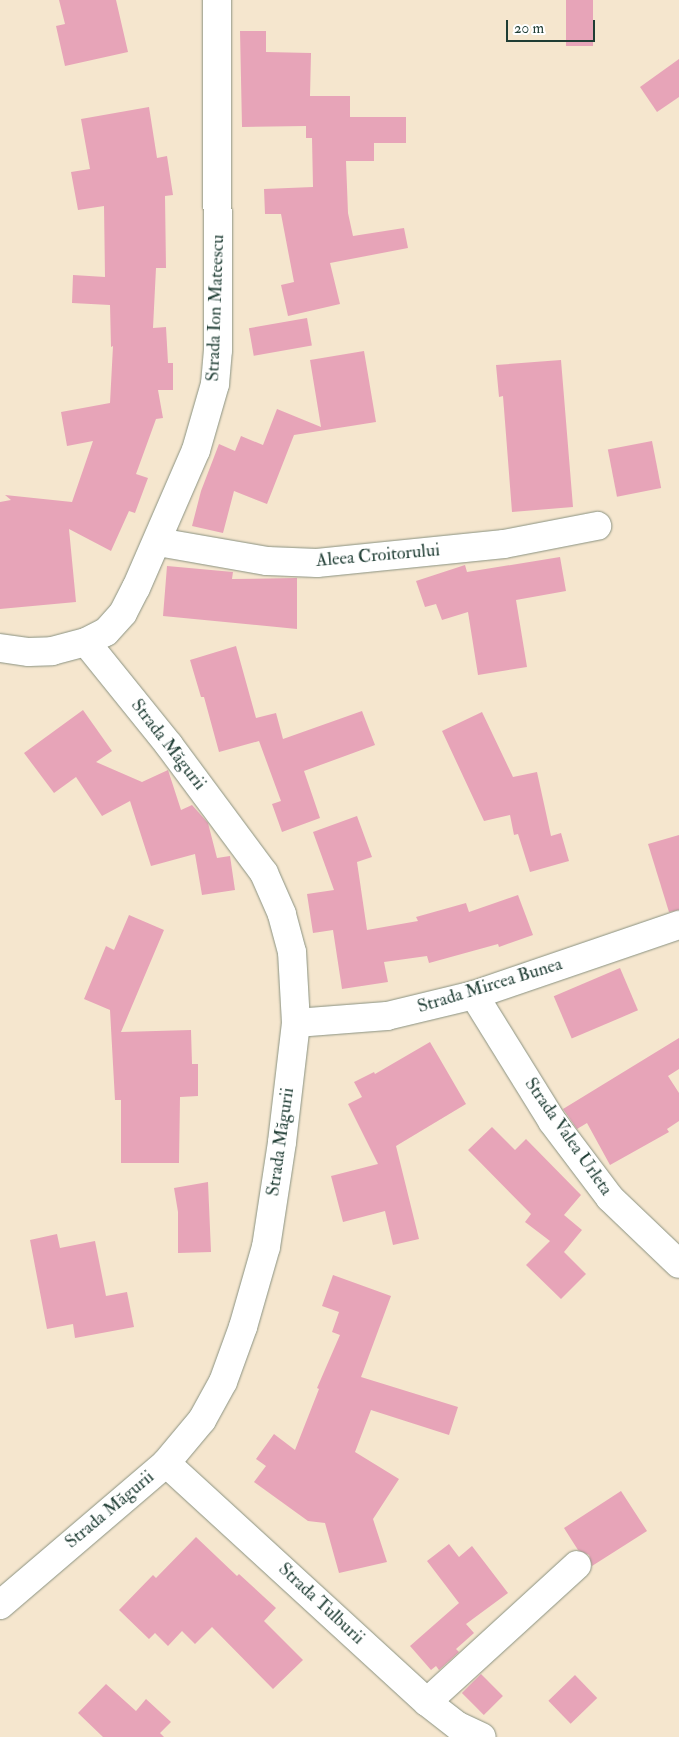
<!DOCTYPE html>
<html>
<head>
<meta charset="utf-8">
<style>
  body { margin:0 }
  #map { position:relative; width:679px; height:1737px; overflow:hidden; background:#f5e6ce; font-family:"IM FELL Double Pica",serif }
  div>[style] { position:absolute }
  .building>* { inset:0; background:#e7a4b8; transform-origin:0 0 }
  .roads { filter:drop-shadow(0 0 1px #8a9281) drop-shadow(0 0 1px #8a9281) }
  .minor>* { height:28px; margin:-14px; padding:0 14px; transform-origin:14px; border-radius:14px; background:#fff }
  .major>* { height:28px; margin:-14px; padding:0 14px; transform-origin:14px; border-radius:14px; background:#fff }
  span { translate:-50% -50%; white-space:nowrap; text-align:center; line-height:1.15; -webkit-text-stroke:4px #fff; paint-order:stroke }
  .street-label { font-size:18px; color:#1f3d34 }
  .scale { position:absolute; left:506px; top:20px; width:89px; height:22px; box-sizing:border-box; border:2px solid #1f3d34; border-top:0; padding-left:6px; font-size:15px; line-height:18px; white-space:nowrap; color:#1f3d34; -webkit-text-stroke:4px #fff; paint-order:stroke }
</style>
</head>
<body>
<div id="map">
  <div class="building">
    <i style="clip-path:polygon(59px 0,116px 0,128px 52px,65px 66px,56px 26px,65px 24px)"></i>
    <i style="left:566px;top:0;width:27px;height:46px"></i>
    <i style="clip-path:polygon(240px 31px,266px 31px,266px 52px,311px 53px,310px 96px,350px 96px,350px 117px,406px 117px,406px 143px,374px 143px,374px 161px,346px 161px,348px 213px,353px 236px,404px 228px,408px 248px,330px 263px,340px 304px,288px 316px,281px 285px,294px 282px,281px 214px,265px 214px,264px 189px,313px 187px,312px 138px,306px 138px,306px 126px,242px 127px)"></i>
    <i style="clip-path:polygon(679px 59px,679px 97px,657px 112px,640px 87px)"></i>
    <i style="clip-path:polygon(149px 107px,157px 158px,167px 156px,173px 195px,165px 196px,166px 268px,156px 268px,153px 328px,166px 327px,168px 363px,173px 363px,173px 390px,158px 390px,163px 418px,156px 419px,136px 474px,148px 478px,135px 513px,129px 511px,111px 551px,69px 529px,76px 602px,0 609px,0 502px,11px 500px,5px 495px,72px 502px,93px 441px,67px 446px,61px 412px,110px 403px,113px 346px,111px 347px,110px 305px,72px 303px,73px 275px,105px 277px,104px 206px,78px 210px,71px 172px,90px 169px,81px 119px)"></i>
    <i style="left:307px;top:318px;width:28px;height:59px;rotate:80deg"></i>
    <i style="clip-path:polygon(364px 351px,376px 422px,294px 435px,267px 504px,234px 491px,223px 533px,192px 526px,201px 491px,219px 444px,235px 451px,241px 436px,263px 445px,277px 409px,321px 427px,310px 360px)"></i>
    <i style="clip-path:polygon(561px 360px,573px 507px,512px 512px,503px 396px,499px 397px,496px 365px)"></i>
    <i style="left:652px;top:441px;width:48px;height:45px;rotate:79deg"></i>
    <i style="clip-path:polygon(560px 557px,566px 591px,516px 600px,527px 667px,478px 675px,468px 612px,442px 620px,436px 604px,425px 607px,416px 581px,465px 565px,467px 572px)"></i>
    <i style="clip-path:polygon(167px 566px,233px 572px,232px 579px,297px 578px,297px 629px,163px 616px)"></i>
    <i style="clip-path:polygon(236px 646px,256px 718px,276px 713px,283px 739px,362px 711px,375px 745px,304px 771px,320px 818px,282px 832px,272px 804px,281px 801px,259px 741px,219px 752px,204px 697px,201px 697px,190px 660px)"></i>
    <i style="clip-path:polygon(83px 710px,112px 751px,96px 762px,142px 782px,168px 770px,181px 810px,192px 805px,208px 823px,217px 858px,230px 856px,235px 890px,202px 895px,195px 854px,151px 866px,130px 801px,102px 816px,76px 777px,54px 793px,24px 753px)"></i>
    <i style="clip-path:polygon(482px 712px,513px 777px,537px 772px,551px 836px,561px 833px,569px 861px,530px 872px,518px 834px,514px 835px,510px 815px,484px 821px,442px 731px)"></i>
    <i style="clip-path:polygon(357px 816px,372px 857px,357px 862px,367px 930px,418px 921px,416px 917px,466px 903px,469px 912px,518px 895px,533px 935px,499px 947px,498px 944px,429px 963px,427px 956px,384px 962px,388px 982px,342px 989px,333px 930px,313px 933px,307px 894px,334px 890px,313px 832px)"></i>
    <i style="clip-path:polygon(679px 835px,679px 910px,669px 912px,648px 844px)"></i>
    <i style="clip-path:polygon(129px 915px,164px 930px,121px 1032px,191px 1030px,192px 1064px,198px 1064px,198px 1096px,180px 1097px,179px 1163px,121px 1163px,121px 1100px,115px 1100px,110px 1010px,84px 999px,106px 946px,114px 950px)"></i>
    <i style="left:620px;top:968px;width:46px;height:72px;rotate:67deg"></i>
    <i style="clip-path:polygon(679px 1038px,679px 1069px,668px 1076px,679px 1093px,679px 1121px,667px 1129px,669px 1132px,610px 1165px,587px 1123px,577px 1129px,563px 1109px)"></i>
    <i style="clip-path:polygon(430px 1042px,466px 1104px,396px 1146px,419px 1239px,393px 1245px,385px 1211px,343px 1222px,331px 1176px,378px 1164px,348px 1104px,362px 1097px,354px 1082px,374px 1072px,375px 1074px)"></i>
    <i style="clip-path:polygon(492px 1127px,515px 1150px,526px 1139px,581px 1195px,564px 1215px,582px 1230px,564px 1252px,586px 1274px,561px 1299px,526px 1265px,550px 1241px,525px 1222px,531px 1214px,468px 1150px)"></i>
    <i style="clip-path:polygon(208px 1182px,211px 1252px,178px 1253px,178px 1212px,174px 1188px)"></i>
    <i style="clip-path:polygon(57px 1234px,60px 1248px,95px 1241px,106px 1296px,127px 1292px,134px 1327px,75px 1338px,73px 1324px,47px 1329px,30px 1240px)"></i>
    <i style="clip-path:polygon(333px 1275px,391px 1296px,361px 1377px,458px 1407px,449px 1435px,371px 1410px,355px 1452px,399px 1479px,373px 1519px,387px 1562px,339px 1573px,325px 1523px,308px 1521px,254px 1482px,266px 1466px,256px 1459px,274px 1434px,295px 1450px,319px 1389px,317px 1388px,340px 1335px,332px 1332px,339px 1312px,322px 1306px)"></i>
    <i style="clip-path:polygon(621px 1491px,647px 1531px,592px 1566px,589px 1555px,578px 1550px,564px 1528px)"></i>
    <i style="clip-path:polygon(196px 1537px,237px 1576px,239px 1574px,276px 1608px,264px 1621px,303px 1660px,273px 1689px,212px 1627px,195px 1644px,182px 1631px,168px 1646px,155px 1633px,149px 1639px,119px 1610px,153px 1575px,156px 1578px)"></i>
    <i style="clip-path:polygon(449px 1544px,459px 1557px,472px 1546px,508px 1593px,466px 1624px,474px 1633px,456px 1649px,459px 1652px,439px 1670px,436px 1666px,431px 1670px,410px 1646px,459px 1603px,427px 1561px)"></i>
    <i style="left:481px;top:1674px;width:31px;height:27px;rotate:45deg"></i>
    <i style="left:575px;top:1675px;width:32px;height:37px;rotate:46deg"></i>
    <i style="clip-path:polygon(106px 1684px,136px 1711px,146px 1699px,171px 1722px,160px 1733px,164px 1737px,103px 1737px,78px 1713px)"></i>
  </div>
  <div class="roads">
    <div class="minor">
      <i style="left:158px;top:542px;width:111px;rotate:9.9deg"></i>
      <i style="left:267px;top:561px;width:50px;rotate:2.3deg"></i>
      <i style="left:317px;top:563px;width:188px;rotate:-5.8deg"></i>
      <i style="left:504px;top:544px;width:95px;rotate:-11deg"></i>
      <i style="left:474px;top:995px;width:148px;rotate:58.2deg"></i>
      <i style="left:552px;top:1121px;width:96px;rotate:53deg"></i>
      <i style="left:610px;top:1198px;width:95px;rotate:43.7deg"></i>
      <i style="left:296px;top:1023px;width:91px;rotate:-4.4deg"></i>
      <i style="left:387px;top:1016px;width:89px;rotate:-13.6deg"></i>
      <i style="left:474px;top:995px;width:217px;rotate:-18.9deg"></i>
      <i style="left:166px;top:1463px;width:354px;rotate:42.5deg"></i>
      <i style="left:427px;top:1702px;width:39px;rotate:38deg"></i>
      <i style="left:458px;top:1726px;width:26px;rotate:25deg"></i>
      <i style="left:0;top:1605px;width:218px;rotate:-40.5deg"></i>
      <i style="left:166px;top:1463px;width:56px;rotate:-50.1deg"></i>
      <i style="left:202px;top:1420px;width:43px;rotate:-61.1deg"></i>
      <i style="left:223px;top:1382px;width:59px;rotate:-70deg"></i>
      <i style="left:243px;top:1327px;width:83px;rotate:-74deg"></i>
      <i style="left:266px;top:1247px;width:106px;rotate:-81.3deg"></i>
      <i style="left:282px;top:1142px;width:120px;rotate:-83.3deg"></i>
      <i style="left:296px;top:1023px;width:71px;rotate:-93.2deg"></i>
      <i style="left:292px;top:952px;width:39px;rotate:-105deg"></i>
      <i style="left:282px;top:914px;width:45px;rotate:-113.7deg"></i>
      <i style="left:264px;top:873px;width:159px;rotate:-126.6deg"></i>
      <i style="left:169px;top:745px;width:132px;rotate:-128.9deg"></i>
      <i style="left:427px;top:1702px;width:203px;rotate:-42.4deg"></i>
    </div>
    <div class="major">
      <i style="left:0;top:648px;width:29px;rotate:8deg"></i>
      <i style="left:29px;top:652px;width:23px;rotate:-2deg"></i>
      <i style="left:52px;top:651px;width:35px;rotate:-15deg"></i>
      <i style="left:86px;top:642px;width:22px;rotate:-27deg"></i>
      <i style="left:106px;top:632px;width:25px;rotate:-48deg"></i>
      <i style="left:123px;top:613px;width:28px;rotate:-63deg"></i>
      <i style="left:136px;top:588px;width:150px;rotate:-66.5deg"></i>
      <i style="left:196px;top:450px;width:69px;rotate:-73.9deg"></i>
      <i style="left:215px;top:384px;width:34px;rotate:-85deg"></i>
      <i style="left:218px;top:350px;width:350px;rotate:-90.2deg"></i>
    </div>
  </div>
  <div class="street-label">
    <span style="left:216px;top:308px;rotate:-88deg">Strada Ion Mateescu</span>
    <span style="left:378px;top:556px;rotate:-5deg">Aleea Croitorului</span>
    <span style="left:168px;top:745px;rotate:52deg">Strada Măgurii</span>
    <span style="left:490px;top:986px;rotate:-17deg">Strada Mircea Bunea</span>
    <span style="left:568px;top:1137px;rotate:55deg">Strada Valea Urleta</span>
    <span style="left:281px;top:1142px;rotate:-82deg">Strada Măgurii</span>
    <span style="left:110px;top:1510px;rotate:-40deg">Strada Măgurii</span>
    <span style="left:321px;top:1604px;rotate:43deg">Strada Tulburii</span>
  </div>
  <div class="scale">20 m</div>
</div>
</body>
</html>
